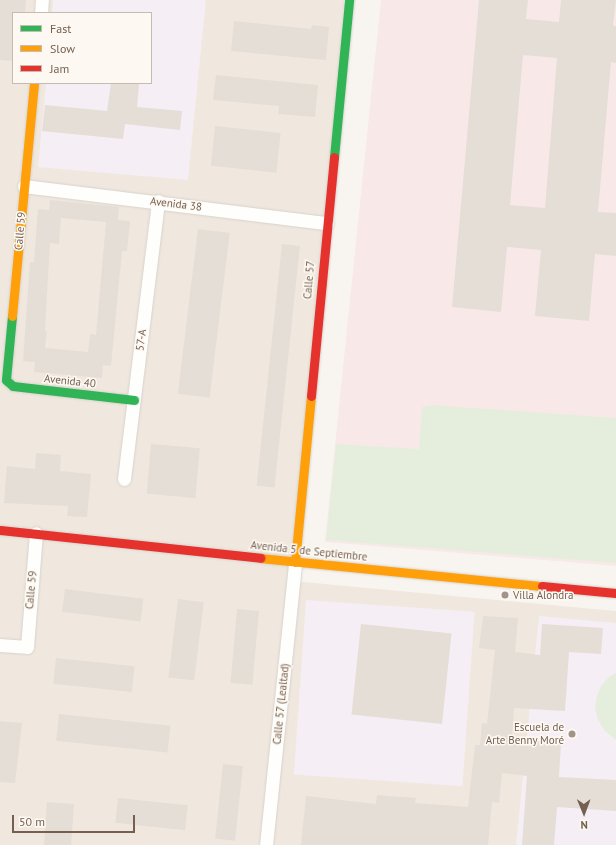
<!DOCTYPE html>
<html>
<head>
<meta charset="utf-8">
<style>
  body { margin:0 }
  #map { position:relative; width:616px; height:845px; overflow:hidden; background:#f8f5f0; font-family:"PT Sans",sans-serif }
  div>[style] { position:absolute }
  .residential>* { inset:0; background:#f0e8de }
  .education>* { inset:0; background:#f5eef4; transform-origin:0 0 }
  .medical>* { inset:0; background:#f8e9e8 }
  .green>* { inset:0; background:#e5eedc }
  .building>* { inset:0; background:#e4ded7; transform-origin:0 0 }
  .roads { filter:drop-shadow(0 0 1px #d7d2cd) drop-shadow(0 0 1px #d7d2cd) }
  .street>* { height:13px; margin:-6.5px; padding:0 6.5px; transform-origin:6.5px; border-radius:6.5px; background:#fefefd }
  .fast>* { height:9px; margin:-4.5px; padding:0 4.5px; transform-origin:4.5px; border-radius:4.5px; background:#30b455 }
  .slow>* { height:9px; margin:-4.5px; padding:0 4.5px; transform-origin:4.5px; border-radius:4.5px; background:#ff9f0a }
  .jam>* { height:9px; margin:-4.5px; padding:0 4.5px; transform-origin:4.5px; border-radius:4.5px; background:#e5322d }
  .dots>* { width:11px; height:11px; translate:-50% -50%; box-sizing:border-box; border:2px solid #fdf9f2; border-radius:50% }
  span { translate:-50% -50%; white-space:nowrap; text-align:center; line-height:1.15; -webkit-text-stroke:3px #fdf9f2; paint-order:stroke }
  .street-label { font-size:11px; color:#745f51 }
  .poi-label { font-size:11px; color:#745f51 }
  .left { translate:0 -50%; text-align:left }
  .right { translate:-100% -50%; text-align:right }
  .legend { position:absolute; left:12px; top:12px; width:140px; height:72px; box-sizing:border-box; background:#fdf9f2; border:1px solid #c6bbb2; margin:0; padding:5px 7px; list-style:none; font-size:12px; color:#745f51 }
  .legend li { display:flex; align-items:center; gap:8px; height:20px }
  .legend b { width:20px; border:1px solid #c6bbb2 }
  .north { position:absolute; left:564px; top:793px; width:40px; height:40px; -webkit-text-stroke:3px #fdf9f2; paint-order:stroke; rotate:179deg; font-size:11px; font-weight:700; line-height:16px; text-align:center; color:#745f51 }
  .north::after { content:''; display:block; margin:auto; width:14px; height:18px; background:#745f51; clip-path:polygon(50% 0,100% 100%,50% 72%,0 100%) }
  .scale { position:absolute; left:12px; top:815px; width:123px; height:18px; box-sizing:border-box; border:2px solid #745f51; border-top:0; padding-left:5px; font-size:12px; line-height:14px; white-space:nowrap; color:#745f51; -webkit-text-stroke:3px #fdf9f2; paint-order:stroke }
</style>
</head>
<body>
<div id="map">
  <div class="residential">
    <i style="clip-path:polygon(evenodd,0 0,344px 0,293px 581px,616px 611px,616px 845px,0 845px,0 0,13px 13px,151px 13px,151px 83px,13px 83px,13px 13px)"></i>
  </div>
  <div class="education">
    <i style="clip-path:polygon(53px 0,206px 0,188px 180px,38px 167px,46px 83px,151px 83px,151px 13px,52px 13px)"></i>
    <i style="left:306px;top:600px;width:169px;height:175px;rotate:4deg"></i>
    <i style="clip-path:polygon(539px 616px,616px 623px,616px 845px,516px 845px)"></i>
  </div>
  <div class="medical">
    <i style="clip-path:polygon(381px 0,616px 0,616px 566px,325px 542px)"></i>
  </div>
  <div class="green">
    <i style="clip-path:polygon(432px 405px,616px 418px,616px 563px,326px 540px,336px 444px,419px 449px,422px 407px)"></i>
    <i style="clip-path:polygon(616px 673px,616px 740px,605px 731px,598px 720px,595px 708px,597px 696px,601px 686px,609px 677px)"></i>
  </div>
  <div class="building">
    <i style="clip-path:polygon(0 0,26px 0,25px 13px,13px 13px,13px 61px,0 60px)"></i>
    <i style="clip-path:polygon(evenodd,479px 0,528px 0,526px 19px,559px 22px,561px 0,616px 0,613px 26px,616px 26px,616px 63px,611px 62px,598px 212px,616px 213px,616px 256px,595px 254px,589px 321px,535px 316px,541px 250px,507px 247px,501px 312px,452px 307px,479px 0,523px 55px,557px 58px,545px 208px,510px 205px,523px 55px)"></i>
    <i style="clip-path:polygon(234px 21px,311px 29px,312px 25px,329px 27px,326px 60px,231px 51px)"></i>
    <i style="clip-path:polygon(216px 75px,318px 85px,315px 117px,278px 114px,279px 106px,213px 100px)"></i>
    <i style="clip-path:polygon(111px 83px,139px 84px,137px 107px,182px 111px,180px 130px,125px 124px,123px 139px,42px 131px,45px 105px,107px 111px)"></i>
    <i style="left:215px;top:126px;width:66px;height:40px;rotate:6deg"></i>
    <i style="clip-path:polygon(evenodd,50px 200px,119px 207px,118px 220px,130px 221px,127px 251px,122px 251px,111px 366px,103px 365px,102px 378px,34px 372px,35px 362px,23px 361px,30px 262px,34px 262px,38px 209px,49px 210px,50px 200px,61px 218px,106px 222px,96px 335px,90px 334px,88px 352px,45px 348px,47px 331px,45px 331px,50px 243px,59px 244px,61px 218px)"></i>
    <i style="left:198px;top:229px;width:32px;height:166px;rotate:7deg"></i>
    <i style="left:282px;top:244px;width:18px;height:243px;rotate:6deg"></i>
    <i style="left:151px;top:444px;width:49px;height:50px;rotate:5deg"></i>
    <i style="clip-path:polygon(36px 453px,61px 455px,60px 471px,91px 474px,87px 517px,67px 516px,68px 506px,4px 503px,7px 466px,35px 469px)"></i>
    <i style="left:65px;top:589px;width:79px;height:23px;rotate:7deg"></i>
    <i style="left:178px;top:599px;width:26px;height:79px;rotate:7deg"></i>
    <i style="left:237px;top:609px;width:22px;height:74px;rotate:5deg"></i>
    <i style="clip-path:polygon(483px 616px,518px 618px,515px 652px,540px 655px,542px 624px,603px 628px,601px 654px,569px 652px,565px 711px,514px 708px,512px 739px,561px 743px,559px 777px,616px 780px,616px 811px,557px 807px,554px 845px,522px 845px,527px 776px,502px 773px,499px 803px,492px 802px,488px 845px,301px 845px,306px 796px,376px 804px,377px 795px,416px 798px,415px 803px,468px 807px,475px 745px,480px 745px,482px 723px,487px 724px,495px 650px,479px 648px)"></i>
    <i style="left:361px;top:624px;width:91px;height:91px;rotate:6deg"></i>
    <i style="left:56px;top:658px;width:79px;height:26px;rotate:6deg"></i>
    <i style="left:59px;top:714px;width:112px;height:27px;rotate:6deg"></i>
    <i style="clip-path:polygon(0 721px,22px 723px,15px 783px,0 782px)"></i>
    <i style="left:223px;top:764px;width:20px;height:75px;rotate:6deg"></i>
    <i style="left:118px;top:798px;width:70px;height:25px;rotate:6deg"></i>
    <i style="left:47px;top:802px;width:27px;height:43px;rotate:4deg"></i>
  </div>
  <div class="roads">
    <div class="street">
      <i style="left:41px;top:13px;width:13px;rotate:-86deg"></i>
      <i style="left:24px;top:186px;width:305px;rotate:7deg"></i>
      <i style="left:124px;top:479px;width:280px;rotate:-83deg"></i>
      <i style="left:0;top:645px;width:27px;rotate:4deg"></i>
      <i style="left:27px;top:647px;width:114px;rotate:-85.5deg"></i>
      <i style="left:266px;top:845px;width:284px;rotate:-84.1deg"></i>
    </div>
    <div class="fast">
      <i style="left:334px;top:157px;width:158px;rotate:-84.5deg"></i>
      <i style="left:12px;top:316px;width:64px;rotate:95.4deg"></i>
      <i style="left:6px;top:380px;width:9px;rotate:41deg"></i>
      <i style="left:13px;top:386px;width:122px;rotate:6.6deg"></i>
    </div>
    <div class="slow">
      <i style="left:12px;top:316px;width:234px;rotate:-84.6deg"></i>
      <i style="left:260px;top:558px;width:283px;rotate:5.7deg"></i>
      <i style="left:295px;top:562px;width:167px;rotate:-84.5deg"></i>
    </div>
    <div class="jam">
      <i style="left:311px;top:396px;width:240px;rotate:-84.5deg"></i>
      <i style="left:0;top:530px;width:262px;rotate:6.1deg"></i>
      <i style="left:542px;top:586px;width:74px;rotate:5.4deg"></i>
    </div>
  </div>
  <div class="dots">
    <i style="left:505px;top:595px;background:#a29489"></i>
    <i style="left:572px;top:734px;background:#a29489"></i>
  </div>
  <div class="street-label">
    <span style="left:176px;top:204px;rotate:7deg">Avenida 38</span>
    <span style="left:20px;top:231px;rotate:-85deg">Calle 59</span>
    <span style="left:309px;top:280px;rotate:-85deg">Calle 57</span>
    <span style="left:141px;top:340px;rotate:-83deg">57-A</span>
    <span style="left:70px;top:381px;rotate:6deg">Avenida 40</span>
    <span style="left:309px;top:551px;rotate:6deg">Avenida 5 de Septiembre</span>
    <span style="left:31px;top:590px;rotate:-85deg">Calle 59</span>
    <span style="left:281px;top:704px;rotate:-84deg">Calle 57 (Lealtad)</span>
  </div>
  <div class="poi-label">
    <span class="left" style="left:513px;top:595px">Villa Alondra</span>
    <span class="right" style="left:564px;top:734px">Escuela de<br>Arte Benny Moré</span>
  </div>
  <ul class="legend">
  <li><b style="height:5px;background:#30b455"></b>Fast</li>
  <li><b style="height:5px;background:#ff9f0a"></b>Slow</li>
  <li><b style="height:5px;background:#e5322d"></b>Jam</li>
  </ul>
  <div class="north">N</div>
  <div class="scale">50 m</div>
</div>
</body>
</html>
